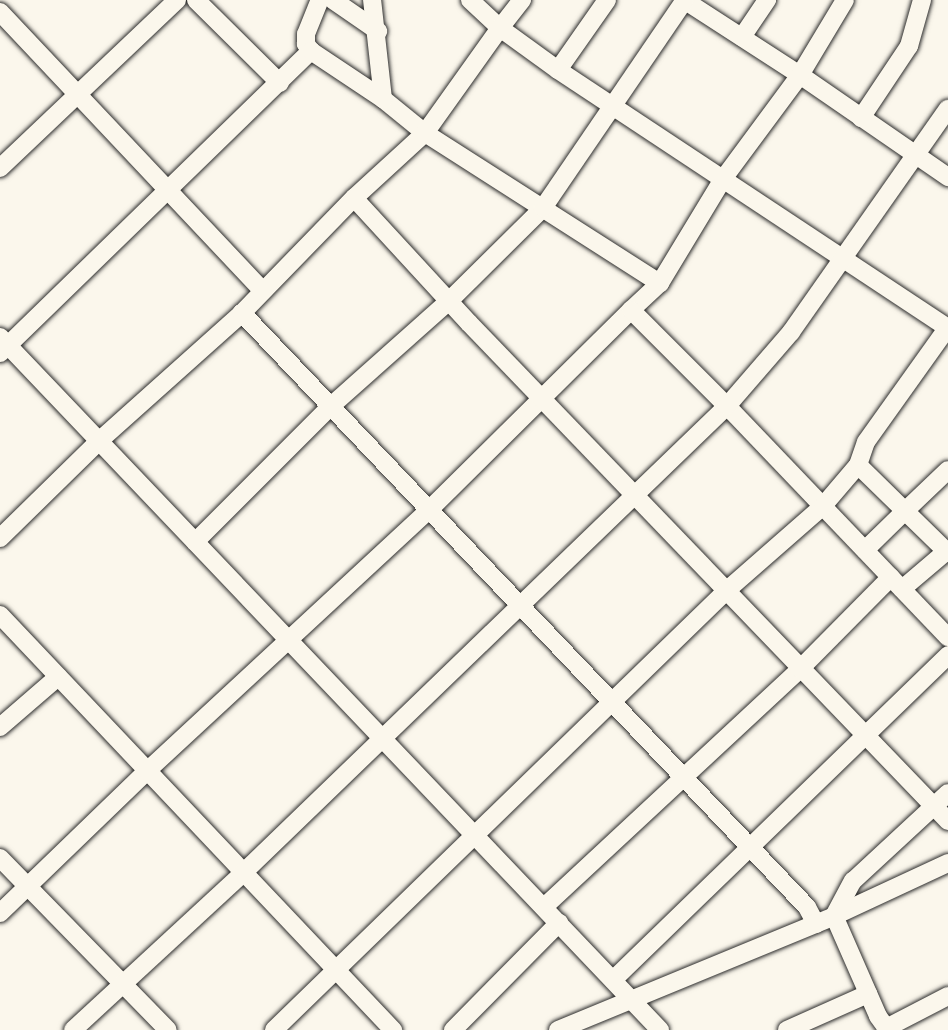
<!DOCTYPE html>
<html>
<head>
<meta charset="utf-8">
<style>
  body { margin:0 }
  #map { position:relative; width:948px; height:1030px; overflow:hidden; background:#fbf7ec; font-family:Mali,sans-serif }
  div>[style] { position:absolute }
  .roads { filter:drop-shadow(0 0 2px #2b2b2b) drop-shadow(0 0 2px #2b2b2b) }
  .minor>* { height:18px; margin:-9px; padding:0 9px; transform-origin:9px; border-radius:9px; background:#fbf7ec }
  span { translate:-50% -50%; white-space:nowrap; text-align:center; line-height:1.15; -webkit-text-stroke:4.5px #fbf7ec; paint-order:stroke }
</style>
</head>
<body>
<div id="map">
  <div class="roads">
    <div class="minor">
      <i style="left:196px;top:0;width:118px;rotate:44.7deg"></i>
      <i style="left:333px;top:0;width:55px;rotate:34.6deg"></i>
      <i style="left:470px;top:0;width:41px;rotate:43deg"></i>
      <i style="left:500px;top:28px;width:36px;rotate:-52deg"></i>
      <i style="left:607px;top:0;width:85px;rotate:125deg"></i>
      <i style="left:558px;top:70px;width:468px;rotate:33.5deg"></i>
      <i style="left:684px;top:0;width:138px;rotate:32.9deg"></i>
      <i style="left:800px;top:75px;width:180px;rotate:34.6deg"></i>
      <i style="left:0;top:12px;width:383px;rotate:46.7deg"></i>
      <i style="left:742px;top:37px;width:45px;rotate:-56deg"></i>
      <i style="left:311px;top:51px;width:9px;rotate:-126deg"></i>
      <i style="left:306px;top:44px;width:10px;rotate:-90deg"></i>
      <i style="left:306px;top:34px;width:37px;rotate:-68deg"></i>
      <i style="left:383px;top:99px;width:54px;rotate:39deg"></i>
      <i style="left:425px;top:133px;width:279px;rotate:32.6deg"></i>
      <i style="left:861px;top:118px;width:87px;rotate:-56.3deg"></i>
      <i style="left:909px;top:46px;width:48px;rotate:-74.2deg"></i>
      <i style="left:0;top:168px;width:244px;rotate:-43.5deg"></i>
      <i style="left:354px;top:198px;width:96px;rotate:-42.5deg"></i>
      <i style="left:425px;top:133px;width:129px;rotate:-54.5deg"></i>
      <i style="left:500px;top:28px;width:72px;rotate:35.9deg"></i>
      <i style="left:631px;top:310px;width:40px;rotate:-43deg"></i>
      <i style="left:660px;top:283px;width:122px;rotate:-58.8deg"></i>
      <i style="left:723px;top:179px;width:129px;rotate:-53.5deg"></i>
      <i style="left:800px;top:75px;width:87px;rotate:-59deg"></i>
      <i style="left:0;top:337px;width:957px;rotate:46.4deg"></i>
      <i style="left:0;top:353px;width:434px;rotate:-44.2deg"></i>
      <i style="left:311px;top:51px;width:87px;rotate:33.7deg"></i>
      <i style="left:383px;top:99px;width:100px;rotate:-96.3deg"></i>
      <i style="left:858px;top:465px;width:66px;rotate:44.4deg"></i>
      <i style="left:905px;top:511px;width:59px;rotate:-43.6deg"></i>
      <i style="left:0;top:538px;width:139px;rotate:-44.4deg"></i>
      <i style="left:99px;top:441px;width:192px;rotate:-41.8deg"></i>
      <i style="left:195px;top:542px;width:192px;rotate:-45deg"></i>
      <i style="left:331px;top:406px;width:158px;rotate:-41.7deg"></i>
      <i style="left:449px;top:301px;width:132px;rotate:-44.7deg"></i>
      <i style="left:543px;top:208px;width:252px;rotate:-55.7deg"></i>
      <i style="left:865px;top:550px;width:56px;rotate:-44.3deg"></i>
      <i style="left:905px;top:511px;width:60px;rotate:44.3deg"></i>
      <i style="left:902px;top:589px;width:60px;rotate:-40.3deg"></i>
      <i style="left:0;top:615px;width:572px;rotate:46.56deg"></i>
      <i style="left:0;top:727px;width:77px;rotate:-40.8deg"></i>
      <i style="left:0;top:858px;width:240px;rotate:45.7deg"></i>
      <i style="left:544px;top:907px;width:350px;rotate:-42.9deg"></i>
      <i style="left:800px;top:669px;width:129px;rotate:-45.3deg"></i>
      <i style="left:0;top:913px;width:204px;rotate:-44deg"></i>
      <i style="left:147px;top:771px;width:386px;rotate:-42.8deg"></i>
      <i style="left:430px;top:509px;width:283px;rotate:-44.7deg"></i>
      <i style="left:631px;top:310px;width:136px;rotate:45deg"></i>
      <i style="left:727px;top:406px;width:320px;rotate:46.3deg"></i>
      <i style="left:816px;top:924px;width:19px;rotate:-118deg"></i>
      <i style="left:807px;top:907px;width:820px;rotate:-133.57deg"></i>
      <i style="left:242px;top:313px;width:161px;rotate:-45.8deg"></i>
      <i style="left:354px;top:198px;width:170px;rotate:47.4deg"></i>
      <i style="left:469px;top:323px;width:691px;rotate:46.11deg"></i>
      <i style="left:613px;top:980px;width:467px;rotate:-44.1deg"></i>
      <i style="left:886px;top:1028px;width:70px;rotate:-27.3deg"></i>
      <i style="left:73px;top:1030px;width:233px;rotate:-42.7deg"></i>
      <i style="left:244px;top:872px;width:671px;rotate:-43.97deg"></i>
      <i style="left:727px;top:406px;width:98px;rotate:-49.1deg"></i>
      <i style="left:791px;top:332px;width:273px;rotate:-54.9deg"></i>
      <i style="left:274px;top:1030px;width:630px;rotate:-44.16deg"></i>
      <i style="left:726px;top:591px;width:129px;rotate:-41.2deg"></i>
      <i style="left:823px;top:506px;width:54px;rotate:-49.5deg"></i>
      <i style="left:858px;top:465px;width:24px;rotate:-71deg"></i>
      <i style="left:866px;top:442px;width:141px;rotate:-54.5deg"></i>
      <i style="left:453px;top:1030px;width:151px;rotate:-45.3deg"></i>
      <i style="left:558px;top:1030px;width:299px;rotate:-22.4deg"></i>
      <i style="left:834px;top:916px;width:126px;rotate:-24.9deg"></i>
      <i style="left:787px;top:1030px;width:89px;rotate:-24deg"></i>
      <i style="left:888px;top:1030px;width:17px;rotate:-126deg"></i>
      <i style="left:878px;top:1016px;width:109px;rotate:-113.7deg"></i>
      <i style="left:834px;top:916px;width:40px;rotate:-62deg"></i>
      <i style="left:853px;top:881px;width:129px;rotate:-42.8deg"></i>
    </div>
  </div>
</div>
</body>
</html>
